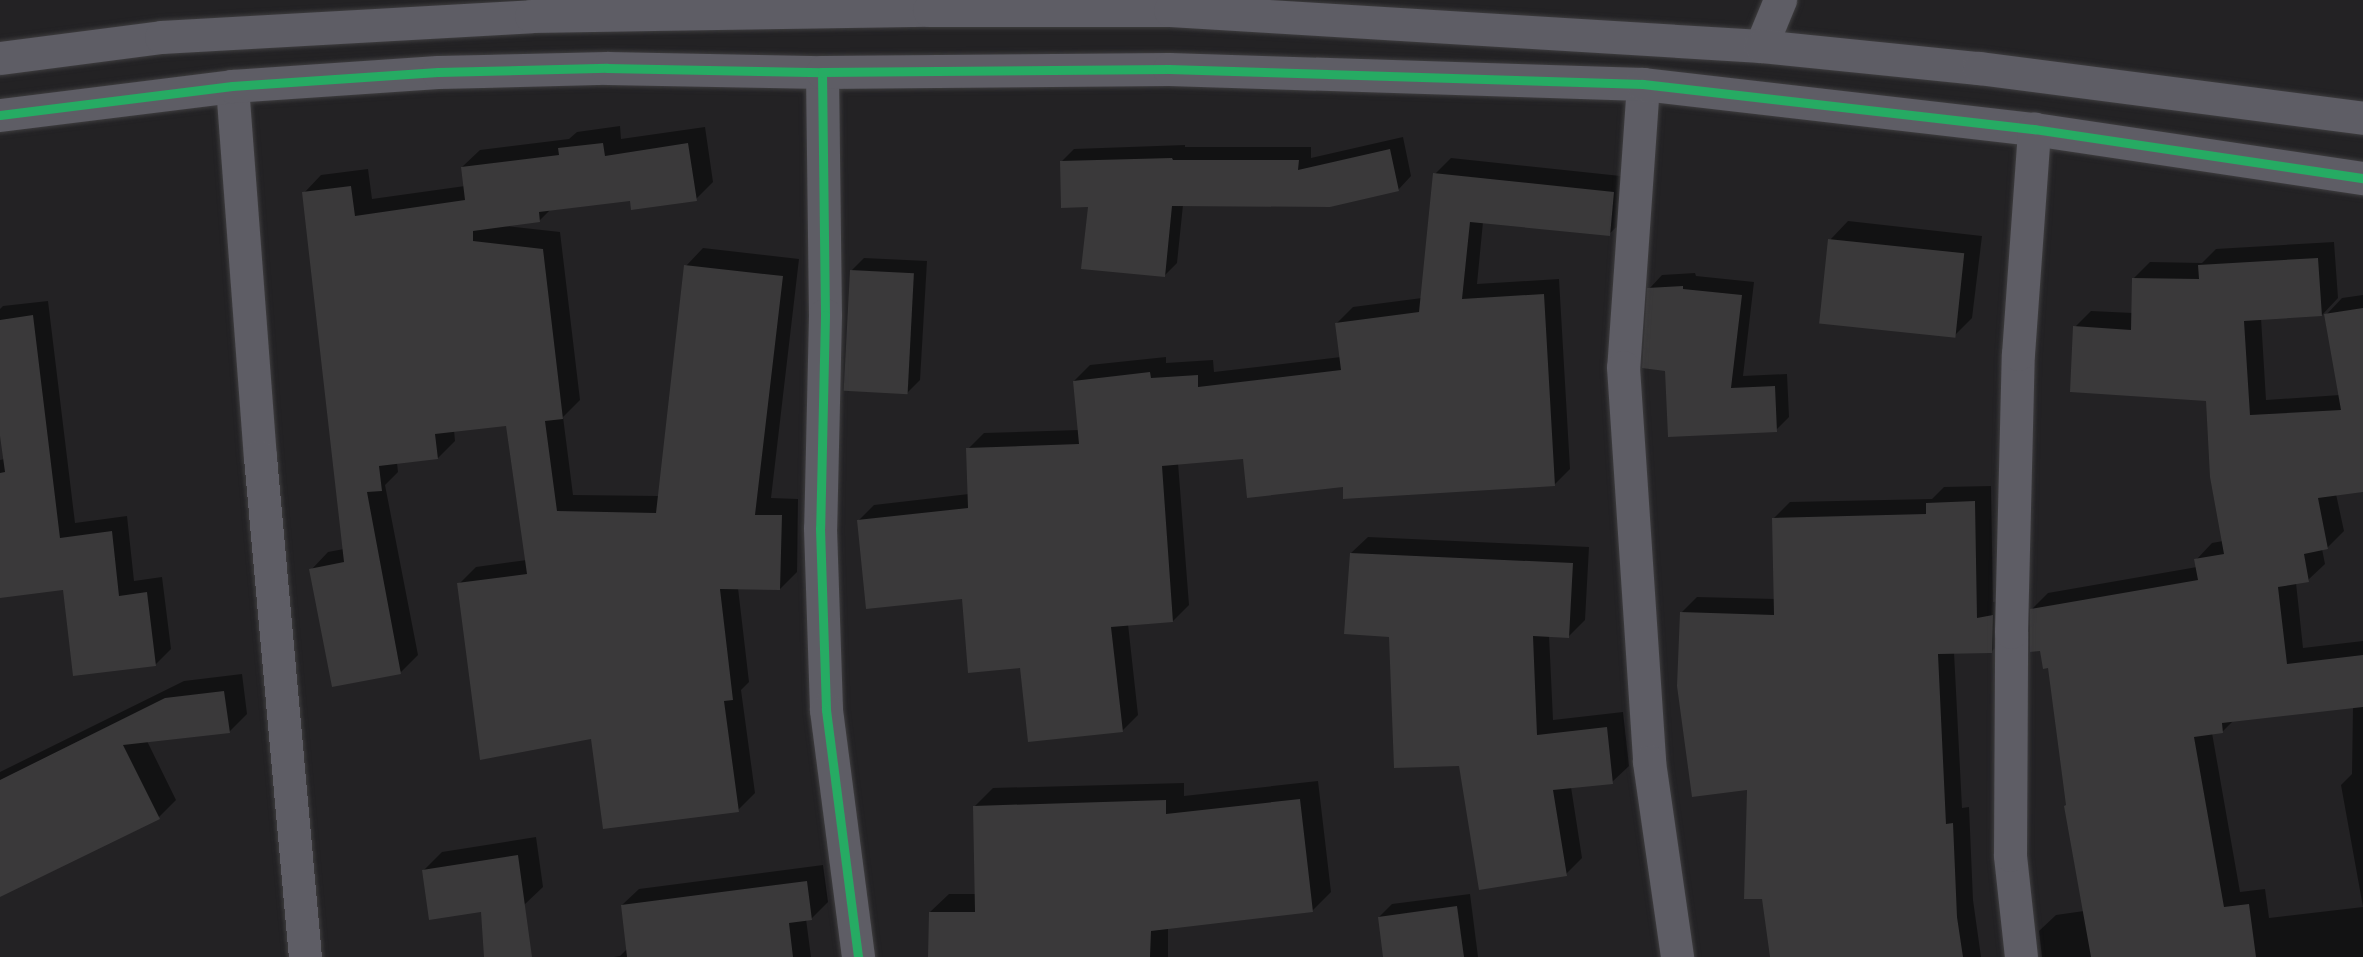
<!DOCTYPE html>
<html>
<head>
<meta charset="utf-8">
<style>
  body { margin:0 }
  #map { position:relative; width:2363px; height:957px; overflow:hidden; background:#232224; font-family:"Work Sans",sans-serif }
  div>[style] { position:absolute }
  .shadow>* { inset:0; background:#0007 }
  .building>* { inset:0; background:#3a393a; transform-origin:0 0 }
  .roads { filter:drop-shadow(0 0 2px #3f3e40) drop-shadow(0 0 2px #3f3e40) }
  .minor>* { height:33px; margin:-16.5px; padding:0 16.5px; transform-origin:16.5px; border-radius:16.5px; background:#5e5d65 }
  .cycleway>* { height:9px; margin:-4.5px; padding:0 4.5px; transform-origin:4.5px; border-radius:4.5px; background:#26ab63 }
  span { translate:-50% -50%; white-space:nowrap; text-align:center; line-height:1.15; -webkit-text-stroke:6px #18171c; paint-order:stroke }
</style>
</head>
<body>
<div id="map">
  <div class="shadow">
    <i style="clip-path:polygon(620px 126px,621px 139px,705px 127px,713px 182px,696px 199px,631px 200px,550px 210px,539px 221px,505px 226px,560px 232px,580px 400px,563px 417px,573px 495px,659px 496px,686px 266px,703px 248px,799px 259px,771px 498px,798px 499px,797px 572px,780px 589px,738px 588px,749px 682px,741px 690px,755px 793px,738px 810px,593px 737px,459px 584px,476px 567px,527px 560px,507px 424px,454px 430px,455px 441px,438px 458px,397px 463px,398px 472px,385px 485px,418px 655px,401px 672px,311px 570px,328px 552px,344px 549px,304px 193px,321px 175px,368px 169px,372px 199px,465px 186px,462px 167px,480px 150px,569px 139px,577px 132px)"></i>
    <i style="clip-path:polygon(1403px 137px,1411px 176px,1398px 190px,1183px 205px,1177px 263px,1164px 276px,1089px 206px,1061px 162px,1074px 149px,1185px 145px,1185px 147px,1311px 147px,1311px 158px)"></i>
    <i style="clip-path:polygon(1451px 158px,1630px 177px,1625px 219px,1609px 234px,1483px 222px,1477px 284px,1559px 279px,1570px 469px,1554px 485px,1345px 485px,1244px 457px,1178px 463px,1189px 605px,1173px 621px,1128px 624px,1138px 715px,1122px 731px,1021px 667px,963px 598px,858px 521px,874px 505px,969px 494px,968px 449px,984px 433px,1079px 430px,1074px 381px,1090px 365px,1166px 357px,1166px 363px,1213px 360px,1214px 372px,1341px 357px,1337px 323px,1353px 307px,1422px 298px,1435px 174px)"></i>
    <i style="clip-path:polygon(1848px 221px,1982px 236px,1972px 318px,1953px 337px,1830px 240px)"></i>
    <i style="clip-path:polygon(evenodd,2334px 242px,2338px 298px,2322px 315px,2261px 318px,2266px 400px,2340px 395px,2326px 315px,2342px 298px,2363px 295px,2363px 491px,2336px 494px,2344px 531px,2327px 548px,2322px 549px,2325px 564px,2308px 580px,2296px 583px,2303px 648px,2363px 641px,2363px 957px,2042px 957px,2039px 931px,2056px 915px,2084px 911px,2050px 667px,2032px 609px,2048px 593px,2197px 567px,2196px 560px,2212px 543px,2223px 541px,2207px 400px,2075px 327px,2091px 311px,2133px 313px,2133px 279px,2150px 262px,2202px 263px,2216px 249px,2334px 242px,2353px 707px,2352px 774px,2341px 785px,2363px 907px,2269px 918px,2265px 889px,2240px 892px,2212px 733px,2223px 731px,2234px 720px,2353px 707px)"></i>
    <i style="clip-path:polygon(864px 258px,927px 261px,920px 380px,907px 393px,851px 271px)"></i>
    <i style="clip-path:polygon(1695px 273px,1696px 276px,1754px 282px,1743px 376px,1787px 374px,1789px 417px,1776px 430px,1666px 369px,1649px 289px,1662px 275px)"></i>
    <i style="clip-path:polygon(48px 301px,75px 523px,127px 516px,134px 581px,162px 577px,171px 649px,155px 665px,64px 588px,0 597px,0 460px,5px 459px,0 424px,0 309px,3px 306px)"></i>
    <i style="clip-path:polygon(1991px 486px,1993px 602px,2008px 600px,2008px 635px,1992px 651px,1954px 652px,1962px 808px,1969px 807px,1973px 900px,1981px 957px,1771px 957px,1748px 788px,1681px 613px,1697px 597px,1775px 599px,1774px 518px,1790px 502px,1932px 499px,1944px 487px)"></i>
    <i style="clip-path:polygon(1368px 537px,1589px 547px,1585px 620px,1569px 636px,1549px 635px,1553px 720px,1623px 712px,1629px 766px,1612px 782px,1571px 787px,1582px 858px,1566px 874px,1461px 765px,1390px 635px,1351px 553px)"></i>
    <i style="clip-path:polygon(242px 674px,247px 714px,229px 732px,147px 741px,176px 800px,159px 817px,0 895px,0 772px,184px 681px)"></i>
    <i style="clip-path:polygon(1318px 781px,1331px 892px,1312px 911px,1168px 928px,1168px 957px,930px 957px,930px 912px,949px 894px,976px 894px,974px 807px,993px 788px,1184px 783px,1184px 796px)"></i>
    <i style="clip-path:polygon(536px 837px,543px 887px,524px 905px,423px 871px,442px 852px)"></i>
    <i style="clip-path:polygon(823px 865px,828px 902px,811px 919px,806px 919px,811px 957px,614px 957px,620px 956px,627px 949px,622px 905px,639px 889px)"></i>
    <i style="clip-path:polygon(1470px 894px,1478px 957px,1384px 957px,1379px 917px,1392px 904px)"></i>
  </div>
  <div class="building">
    <i style="clip-path:polygon(603px 143px,605px 156px,688px 143px,697px 201px,631px 210px,630px 201px,539px 212px,540px 222px,473px 231px,473px 241px,543px 249px,563px 419px,545px 421px,557px 511px,656px 513px,684px 265px,783px 276px,755px 515px,782px 515px,780px 590px,720px 589px,733px 700px,724px 701px,739px 812px,603px 829px,591px 739px,480px 760px,457px 583px,527px 574px,506px 426px,435px 434px,438px 459px,379px 466px,382px 491px,367px 492px,401px 674px,332px 687px,309px 569px,344px 562px,302px 192px,351px 186px,355px 216px,465px 200px,461px 167px,559px 155px,558px 148px)"></i>
    <i style="clip-path:polygon(1390px 149px,1399px 191px,1330px 207px,1172px 206px,1165px 277px,1081px 269px,1088px 207px,1061px 208px,1060px 161px,1172px 158px,1173px 160px,1299px 160px,1298px 170px)"></i>
    <i style="clip-path:polygon(1433px 173px,1614px 192px,1610px 236px,1470px 222px,1462px 299px,1544px 294px,1555px 486px,1343px 499px,1343px 487px,1247px 498px,1243px 459px,1162px 466px,1173px 622px,1111px 627px,1123px 732px,1028px 742px,1020px 668px,968px 673px,962px 599px,866px 609px,857px 520px,968px 508px,966px 448px,1079px 444px,1073px 381px,1150px 372px,1151px 378px,1198px 375px,1198px 387px,1341px 370px,1335px 323px,1419px 312px)"></i>
    <i style="left:1828px;top:239px;width:137px;height:85px;rotate:6deg"></i>
    <i style="clip-path:polygon(2318px 258px,2322px 316px,2244px 321px,2250px 415px,2341px 410px,2324px 314px,2363px 308px,2363px 492px,2318px 498px,2328px 549px,2304px 554px,2309px 582px,2278px 587px,2287px 664px,2363px 655px,2363px 707px,2222px 723px,2223px 733px,2194px 737px,2224px 907px,2249px 904px,2256px 957px,2091px 957px,2064px 806px,2066px 805px,2048px 668px,2043px 669px,2040px 651px,2030px 652px,2030px 609px,2198px 580px,2194px 559px,2224px 554px,2210px 477px,2206px 401px,2070px 392px,2073px 326px,2131px 330px,2132px 278px,2199px 279px,2198px 265px)"></i>
    <i style="left:850px;top:270px;width:64px;height:121px;rotate:3deg"></i>
    <i style="clip-path:polygon(1683px 286px,1683px 289px,1742px 295px,1731px 388px,1775px 386px,1777px 432px,1668px 437px,1665px 371px,1642px 368px,1647px 288px)"></i>
    <i style="clip-path:polygon(33px 315px,60px 538px,112px 531px,119px 596px,147px 592px,156px 666px,73px 676px,63px 590px,0 598px,0 473px,5px 472px,0 436px,0 320px)"></i>
    <i style="clip-path:polygon(1975px 501px,1977px 618px,1993px 615px,1992px 653px,1938px 654px,1946px 824px,1953px 823px,1957px 917px,1963px 957px,1770px 957px,1762px 899px,1744px 899px,1747px 790px,1692px 797px,1677px 686px,1680px 612px,1774px 615px,1772px 518px,1926px 514px,1926px 503px)"></i>
    <i style="clip-path:polygon(1350px 553px,1573px 563px,1569px 638px,1533px 636px,1537px 735px,1607px 727px,1613px 784px,1553px 790px,1567px 876px,1479px 890px,1459px 766px,1394px 768px,1389px 637px,1344px 634px)"></i>
    <i style="clip-path:polygon(224px 691px,230px 733px,123px 745px,160px 819px,0 897px,0 780px,165px 698px)"></i>
    <i style="clip-path:polygon(1300px 799px,1313px 912px,1151px 931px,1150px 957px,928px 957px,929px 912px,975px 912px,973px 806px,1166px 800px,1166px 814px)"></i>
    <i style="clip-path:polygon(518px 855px,532px 957px,484px 957px,481px 912px,429px 920px,422px 870px)"></i>
    <i style="clip-path:polygon(807px 881px,812px 920px,789px 923px,793px 957px,627px 957px,621px 905px)"></i>
    <i style="clip-path:polygon(1457px 906px,1464px 957px,1383px 957px,1378px 917px)"></i>
  </div>
  <div class="roads">
    <div class="minor">
      <i style="left:1761px;top:46px;width:50px;rotate:-67.6deg"></i>
      <i style="left:0;top:58px;width:162px;rotate:-7.4deg"></i>
      <i style="left:161px;top:37px;width:371px;rotate:-3.2deg"></i>
      <i style="left:531px;top:16px;width:398px;rotate:-0.9deg"></i>
      <i style="left:929px;top:10px;width:241px"></i>
      <i style="left:1170px;top:10px;width:592px;rotate:3.49deg"></i>
      <i style="left:1761px;top:46px;width:219px;rotate:5.8deg"></i>
      <i style="left:1979px;top:68px;width:387px;rotate:7.4deg"></i>
      <i style="left:822px;top:72px;width:243px;rotate:89.3deg"></i>
      <i style="left:825px;top:315px;width:213px;rotate:91.3deg"></i>
      <i style="left:820px;top:528px;width:182px;rotate:88.1deg"></i>
      <i style="left:826px;top:710px;width:249px;rotate:82.6deg"></i>
      <i style="left:1643px;top:84px;width:284px;rotate:94deg"></i>
      <i style="left:1623px;top:367px;width:396px;rotate:86.2deg"></i>
      <i style="left:1649px;top:762px;width:197px;rotate:81.8deg"></i>
      <i style="left:232px;top:86px;width:372px;rotate:85.7deg"></i>
      <i style="left:260px;top:457px;width:502px;rotate:84.86deg"></i>
      <i style="left:0;top:115px;width:234px;rotate:-7.1deg"></i>
      <i style="left:232px;top:86px;width:206px;rotate:-3.9deg"></i>
      <i style="left:438px;top:72px;width:169px;rotate:-1.4deg"></i>
      <i style="left:607px;top:68px;width:215px;rotate:1.1deg"></i>
      <i style="left:822px;top:72px;width:347px;rotate:-0.5deg"></i>
      <i style="left:1169px;top:69px;width:474px;rotate:1.8deg"></i>
      <i style="left:1643px;top:84px;width:394px;rotate:6.6deg"></i>
      <i style="left:2034px;top:129px;width:333px;rotate:8.5deg"></i>
      <i style="left:2021px;top:957px;width:103px;rotate:-96.2deg"></i>
      <i style="left:2010px;top:855px;width:223px;rotate:-89.7deg"></i>
      <i style="left:2011px;top:632px;width:278px;rotate:-88.6deg"></i>
      <i style="left:2018px;top:354px;width:226px;rotate:-85.9deg"></i>
    </div>
  </div>
  <div class="cycleway">
    <i style="left:822px;top:72px;width:243px;rotate:89.3deg"></i>
    <i style="left:825px;top:315px;width:213px;rotate:91.3deg"></i>
    <i style="left:820px;top:528px;width:182px;rotate:88.1deg"></i>
    <i style="left:826px;top:710px;width:249px;rotate:82.6deg"></i>
    <i style="left:0;top:115px;width:234px;rotate:-7.1deg"></i>
    <i style="left:232px;top:86px;width:206px;rotate:-3.9deg"></i>
    <i style="left:438px;top:72px;width:169px;rotate:-1.4deg"></i>
    <i style="left:607px;top:68px;width:215px;rotate:1.1deg"></i>
    <i style="left:822px;top:72px;width:347px;rotate:-0.5deg"></i>
    <i style="left:1169px;top:69px;width:474px;rotate:1.8deg"></i>
    <i style="left:1643px;top:84px;width:394px;rotate:6.6deg"></i>
    <i style="left:2034px;top:129px;width:333px;rotate:8.5deg"></i>
  </div>
</div>
</body>
</html>
